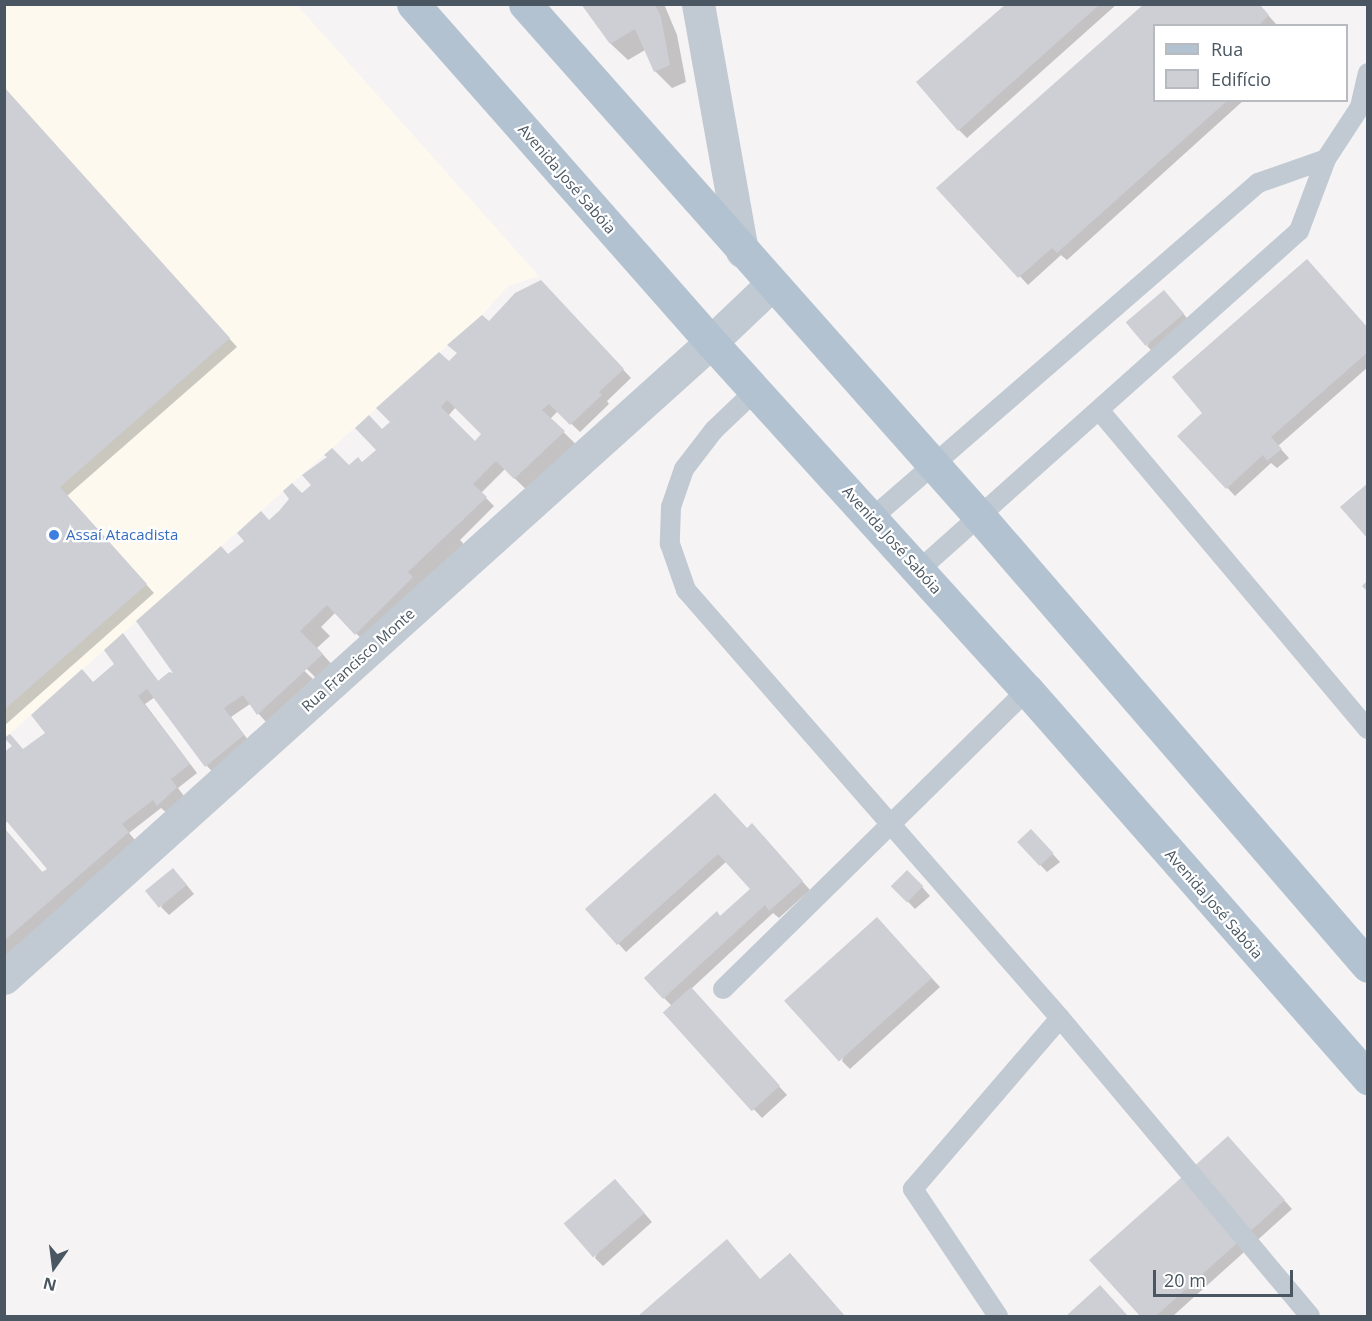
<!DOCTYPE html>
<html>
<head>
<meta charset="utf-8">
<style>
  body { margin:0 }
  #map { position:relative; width:1372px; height:1321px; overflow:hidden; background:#f5f3f3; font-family:"Open Sans",sans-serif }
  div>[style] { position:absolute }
  .commercial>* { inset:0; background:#fdf9ef }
  .shadow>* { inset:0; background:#0003 }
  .building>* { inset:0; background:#cdcfd5; transform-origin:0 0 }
  .service>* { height:20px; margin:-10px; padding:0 10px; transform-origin:10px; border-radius:10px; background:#c1cad2 }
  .minor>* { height:33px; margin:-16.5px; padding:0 16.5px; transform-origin:16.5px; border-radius:16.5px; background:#c1cad2 }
  .primary>* { height:33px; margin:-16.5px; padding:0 16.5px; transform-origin:16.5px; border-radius:16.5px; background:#b3c2d1 }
  .dots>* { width:16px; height:16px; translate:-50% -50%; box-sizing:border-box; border:3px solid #fff; border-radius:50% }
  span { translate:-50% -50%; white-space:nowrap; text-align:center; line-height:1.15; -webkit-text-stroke:4.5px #fff; paint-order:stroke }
  .street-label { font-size:15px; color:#4a5661 }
  .shop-label { font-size:15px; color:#366cbe }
  .left { translate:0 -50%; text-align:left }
  .frame { position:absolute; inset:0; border:6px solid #4a5661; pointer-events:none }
  .legend { position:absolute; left:1153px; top:24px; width:195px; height:78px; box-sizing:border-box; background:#fff; border:2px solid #b7bbc0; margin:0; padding:8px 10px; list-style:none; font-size:18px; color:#4a5661 }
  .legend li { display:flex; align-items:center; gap:12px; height:30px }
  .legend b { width:30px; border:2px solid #b7bbc0 }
  .north { position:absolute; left:24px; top:1237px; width:60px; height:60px; -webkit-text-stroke:4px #fff; paint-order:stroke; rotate:194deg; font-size:16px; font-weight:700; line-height:24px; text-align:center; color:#4a5661 }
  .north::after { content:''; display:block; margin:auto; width:21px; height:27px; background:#4a5661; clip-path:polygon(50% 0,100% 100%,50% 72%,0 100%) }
  .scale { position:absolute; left:1153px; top:1270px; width:140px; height:27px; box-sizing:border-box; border:3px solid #4a5661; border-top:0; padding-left:8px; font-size:18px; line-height:21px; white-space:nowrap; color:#4a5661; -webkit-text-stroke:4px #fff; paint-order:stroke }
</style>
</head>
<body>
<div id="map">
  <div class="commercial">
    <i style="clip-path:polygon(5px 5px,297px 5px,539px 276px,508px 286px,482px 315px,5px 738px)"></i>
  </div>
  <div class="shadow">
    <i style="clip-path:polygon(584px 4px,664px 4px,677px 35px,686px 82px,672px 88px,655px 71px,645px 50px,628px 60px,611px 44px)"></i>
    <i style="clip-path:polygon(1008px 4px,1117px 4px,967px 138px,959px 130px)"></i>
    <i style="clip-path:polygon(1145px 4px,1258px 4px,1276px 24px,1154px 26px,1154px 100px,1244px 100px,1067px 260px,1061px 255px,1028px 285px,938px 188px)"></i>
    <i style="clip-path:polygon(4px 88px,237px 347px,67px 496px,154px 593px,4px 726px)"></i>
    <i style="clip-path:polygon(evenodd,549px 290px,631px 378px,607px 401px,609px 404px,580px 432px,558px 411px,550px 419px,588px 456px,532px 495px,505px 469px,481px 493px,494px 506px,460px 540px,468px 549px,373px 651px,336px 612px,321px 627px,330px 636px,317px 648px,346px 680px,331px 693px,301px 663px,299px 666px,313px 679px,266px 722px,250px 704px,231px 717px,251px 744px,223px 783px,207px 766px,155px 697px,145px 704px,197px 773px,178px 788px,184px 796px,167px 813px,161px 808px,129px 833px,136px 841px,4px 957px,4px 828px,43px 873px,49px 869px,8px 821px,4px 824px,4px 754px,24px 750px,48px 733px,94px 684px,117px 665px,123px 635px,159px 682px,180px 685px,229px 556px,302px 495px,350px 467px,363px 464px,378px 450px,383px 431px,489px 323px,549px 290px,456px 407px,483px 434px,475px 443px,448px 416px,456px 407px)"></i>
    <i style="clip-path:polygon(1172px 300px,1191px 323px,1155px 354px,1147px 346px)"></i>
    <i style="clip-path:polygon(1368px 329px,1368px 367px,1278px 446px,1289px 458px,1277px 468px,1271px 463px,1235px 496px,1179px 436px,1204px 413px)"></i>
    <i style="clip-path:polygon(747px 830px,760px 834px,810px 890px,779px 918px,773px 913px,691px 989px,787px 1095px,762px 1118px,665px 1013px,672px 1006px,664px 998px,721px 918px,752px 889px,727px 861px,626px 952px,587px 909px)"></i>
    <i style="clip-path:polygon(1039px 839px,1060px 862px,1047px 872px,1019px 842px)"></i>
    <i style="clip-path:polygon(181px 878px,194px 894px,169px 915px,161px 907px)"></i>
    <i style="clip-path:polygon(916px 880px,930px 896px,915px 909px,893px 886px)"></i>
    <i style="clip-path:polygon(885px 928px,940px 987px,850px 1069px,842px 1061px)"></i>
    <i style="clip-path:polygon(1236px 1146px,1292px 1209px,1173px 1316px,1142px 1316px,1091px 1260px)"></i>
    <i style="clip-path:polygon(623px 1189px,652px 1222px,603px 1266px,595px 1258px)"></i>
    <i style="clip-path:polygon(727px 1241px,761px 1281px,798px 1263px,844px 1316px,640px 1316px)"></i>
    <i style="clip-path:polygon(1099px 1287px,1127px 1316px,1068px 1316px)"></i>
  </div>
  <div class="building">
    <i style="clip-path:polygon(581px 4px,655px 4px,661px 17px,670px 65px,654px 72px,635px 29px,610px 44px)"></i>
    <i style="clip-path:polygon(1006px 4px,1100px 4px,958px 131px,916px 82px)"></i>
    <i style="clip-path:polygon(1144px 4px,1259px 4px,1269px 15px,1258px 26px,1154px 26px,1154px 100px,1228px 100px,1057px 253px,1052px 248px,1018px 278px,936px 188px)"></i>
    <i style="clip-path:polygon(4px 87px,230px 338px,60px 487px,147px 584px,4px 710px)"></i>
    <i style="clip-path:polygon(1307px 259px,1368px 328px,1368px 352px,1271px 437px,1282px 449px,1267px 461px,1263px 455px,1226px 489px,1177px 436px,1202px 413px,1172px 377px)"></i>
    <i style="clip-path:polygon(evenodd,541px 280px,624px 369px,599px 392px,602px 395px,570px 425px,549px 404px,542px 410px,565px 431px,514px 479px,496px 461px,473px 484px,487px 497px,408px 572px,413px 577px,355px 635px,327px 605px,300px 631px,323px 654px,257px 715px,243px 695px,224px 708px,244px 735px,205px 767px,147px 689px,138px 696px,190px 764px,171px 779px,177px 787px,157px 806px,153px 800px,122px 824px,129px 832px,4px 941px,4px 828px,42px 872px,47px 869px,4px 818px,4px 752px,12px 746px,4px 738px,10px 734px,23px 749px,45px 733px,31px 715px,82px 669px,93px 682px,114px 664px,104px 650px,123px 633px,158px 681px,169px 672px,173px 673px,136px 621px,221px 546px,228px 554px,244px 541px,237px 533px,261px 511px,269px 520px,279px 511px,289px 499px,283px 491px,292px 483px,302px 493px,311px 485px,302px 475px,327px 457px,324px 455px,332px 448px,349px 465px,358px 457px,362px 462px,376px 450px,355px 428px,369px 415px,382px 429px,390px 422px,376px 408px,439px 352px,449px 361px,457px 353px,447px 345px,482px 315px,489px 321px,515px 293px,541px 280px,447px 400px,481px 434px,475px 441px,441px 407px,447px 400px)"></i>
    <i style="left:1164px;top:290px;width:31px;height:50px;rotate:50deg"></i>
    <i style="clip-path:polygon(1368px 483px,1368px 539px,1340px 507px)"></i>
    <i style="clip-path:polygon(1368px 580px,1368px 592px,1362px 586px)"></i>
    <i style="clip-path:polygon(715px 793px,747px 828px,752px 823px,803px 881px,769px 911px,765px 905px,663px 999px,644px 978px,717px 911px,720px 916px,750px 889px,718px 854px,617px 945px,585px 909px)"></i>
    <i style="left:1031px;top:829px;width:33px;height:19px;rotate:47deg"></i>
    <i style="left:173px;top:868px;width:22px;height:36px;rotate:51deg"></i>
    <i style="left:907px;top:870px;width:23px;height:23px;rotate:45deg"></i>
    <i style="left:877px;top:917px;width:82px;height:125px;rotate:48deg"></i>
    <i style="left:691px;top:987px;width:133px;height:38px;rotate:48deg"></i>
    <i style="clip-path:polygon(1228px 1136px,1285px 1200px,1156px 1316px,1140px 1316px,1089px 1260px)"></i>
    <i style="left:615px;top:1179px;width:45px;height:68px;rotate:49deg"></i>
    <i style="clip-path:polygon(727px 1239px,760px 1279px,790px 1253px,845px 1316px,638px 1316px)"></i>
    <i style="clip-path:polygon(1100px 1285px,1128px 1316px,1066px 1316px)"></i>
  </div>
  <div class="service">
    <i style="left:756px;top:390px;width:58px;rotate:136.4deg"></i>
    <i style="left:714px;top:430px;width:49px;rotate:127.6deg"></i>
    <i style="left:684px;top:469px;width:40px;rotate:108.9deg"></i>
    <i style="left:671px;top:507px;width:37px;rotate:92deg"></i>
    <i style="left:670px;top:544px;width:49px;rotate:70.8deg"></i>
    <i style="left:686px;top:590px;width:568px;rotate:48.85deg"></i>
    <i style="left:1060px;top:1018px;width:389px;rotate:50deg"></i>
    <i style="left:1099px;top:410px;width:417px;rotate:49.9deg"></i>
    <i style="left:872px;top:518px;width:511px;rotate:-40.95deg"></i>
    <i style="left:1258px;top:183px;width:72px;rotate:-19.4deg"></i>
    <i style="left:919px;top:570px;width:509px;rotate:-41.74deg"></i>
    <i style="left:1299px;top:231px;width:77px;rotate:-69.4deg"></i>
    <i style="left:1326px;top:159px;width:62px;rotate:-56.8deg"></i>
    <i style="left:1360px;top:107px;width:35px;rotate:-77deg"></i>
    <i style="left:723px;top:989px;width:426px;rotate:-44.5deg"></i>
    <i style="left:998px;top:1316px;width:153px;rotate:-123.8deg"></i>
    <i style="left:913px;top:1189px;width:225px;rotate:-49.3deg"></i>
  </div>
  <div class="minor">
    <i style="left:698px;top:4px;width:251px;rotate:79.9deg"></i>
    <i style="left:4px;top:978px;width:951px;rotate:-41.97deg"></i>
    <i style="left:711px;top:342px;width:84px;rotate:-43.6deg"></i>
  </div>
  <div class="primary">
    <i style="left:413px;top:4px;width:451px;rotate:48.6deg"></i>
    <i style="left:711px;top:342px;width:470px;rotate:47.8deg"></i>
    <i style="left:1027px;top:690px;width:517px;rotate:48.69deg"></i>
    <i style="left:525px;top:4px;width:686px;rotate:48.43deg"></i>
    <i style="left:980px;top:517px;width:593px;rotate:49.17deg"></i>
  </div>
  <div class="dots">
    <i style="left:54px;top:535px;background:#3f7fe0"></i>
  </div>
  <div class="street-label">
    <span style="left:567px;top:179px;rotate:49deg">Avenida José Sabóia</span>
    <span style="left:892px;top:540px;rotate:48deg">Avenida José Sabóia</span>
    <span style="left:358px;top:660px;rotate:-42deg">Rua Francisco Monte</span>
    <span style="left:1214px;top:904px;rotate:49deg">Avenida José Sabóia</span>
  </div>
  <div class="shop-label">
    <span class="left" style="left:66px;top:535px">Assaí Atacadista</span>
  </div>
  <div class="frame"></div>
  <ul class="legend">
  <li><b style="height:8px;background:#b3c2d1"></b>Rua</li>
  <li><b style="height:16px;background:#cdcfd5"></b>Edifício</li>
  </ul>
  <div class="north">N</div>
  <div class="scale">20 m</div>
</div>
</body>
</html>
